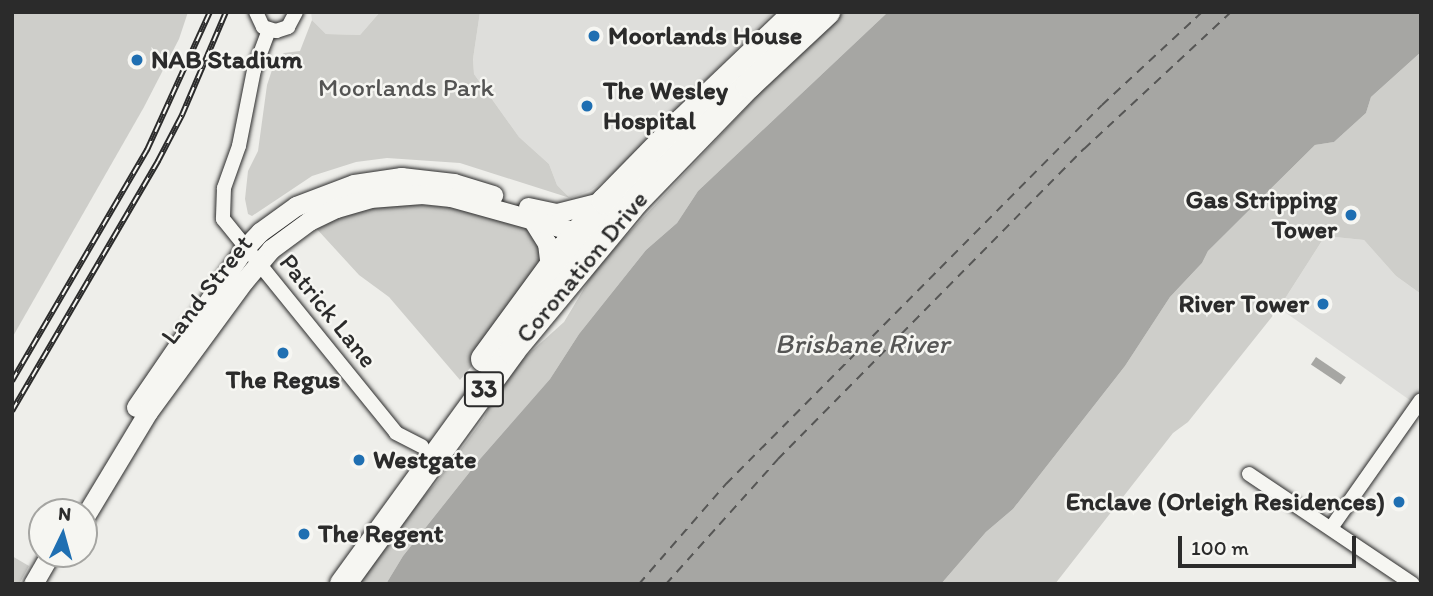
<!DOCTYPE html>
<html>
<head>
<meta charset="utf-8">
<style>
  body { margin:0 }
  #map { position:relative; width:1433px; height:596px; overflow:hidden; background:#eeeeea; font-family:Itim,sans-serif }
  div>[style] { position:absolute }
  .built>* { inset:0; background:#dededb }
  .green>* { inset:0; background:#cececa }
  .water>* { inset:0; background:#a6a6a3; transform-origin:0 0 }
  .ferry>* { height:2px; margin-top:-1px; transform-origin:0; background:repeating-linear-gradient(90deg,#565655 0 9px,transparent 0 16px) }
  .roads { filter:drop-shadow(0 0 2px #2b2b2b) drop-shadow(0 0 2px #2b2b2b) }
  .street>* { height:14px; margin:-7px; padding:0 7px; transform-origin:7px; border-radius:7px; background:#f6f6f2 }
  .secondary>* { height:19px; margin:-9.5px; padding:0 9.5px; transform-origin:9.5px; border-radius:9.5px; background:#f6f6f2 }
  .highway>* { height:26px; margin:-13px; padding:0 13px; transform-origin:13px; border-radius:13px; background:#f6f6f2 }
  .rail>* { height:6px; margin-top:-3px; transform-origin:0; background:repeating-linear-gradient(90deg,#f6f6f2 0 10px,#2b2b2b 0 20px); box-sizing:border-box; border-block:2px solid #2b2b2b }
  .dots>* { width:19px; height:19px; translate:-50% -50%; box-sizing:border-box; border:4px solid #f6f6f2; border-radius:50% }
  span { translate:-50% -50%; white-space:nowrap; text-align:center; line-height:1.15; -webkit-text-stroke:5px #f6f6f2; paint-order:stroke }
  .shield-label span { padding:2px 5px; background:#f6f6f2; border:2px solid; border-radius:5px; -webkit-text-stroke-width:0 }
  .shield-label { font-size:24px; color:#2b2b2b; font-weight:700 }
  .poi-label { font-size:26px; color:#2b2b2b; font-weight:700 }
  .left { translate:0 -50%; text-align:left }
  .right { translate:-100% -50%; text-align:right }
  .park-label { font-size:26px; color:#545453 }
  .street-label { font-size:26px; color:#2b2b2b }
  .water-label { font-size:28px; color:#565655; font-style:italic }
  .frame { position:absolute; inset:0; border:14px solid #2b2b2b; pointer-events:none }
  .north { position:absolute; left:28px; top:498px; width:70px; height:70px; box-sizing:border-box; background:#f6f6f2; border:2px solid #a5a5a2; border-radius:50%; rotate:5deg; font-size:19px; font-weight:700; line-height:28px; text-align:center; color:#2b2b2b }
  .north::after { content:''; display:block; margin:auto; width:24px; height:32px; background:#1f6fb2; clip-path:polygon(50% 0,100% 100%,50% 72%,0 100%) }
  .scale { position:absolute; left:1178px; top:536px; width:178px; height:32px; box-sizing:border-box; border:4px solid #2b2b2b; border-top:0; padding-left:9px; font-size:21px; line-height:24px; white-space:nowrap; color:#2b2b2b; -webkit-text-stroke:5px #f6f6f2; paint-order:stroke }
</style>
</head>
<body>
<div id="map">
  <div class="built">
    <i style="clip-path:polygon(311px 12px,380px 12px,360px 35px,326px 34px,312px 20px)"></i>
    <i style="clip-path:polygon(480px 12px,773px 12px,612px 175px,591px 190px,570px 198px,557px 185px,549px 164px,519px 137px,474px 74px,473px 59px)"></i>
    <i style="clip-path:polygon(1325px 236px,1364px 240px,1396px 276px,1421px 294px,1421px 408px,1279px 308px)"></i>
  </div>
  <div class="green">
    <i style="clip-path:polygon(12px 12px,188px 12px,179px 39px,144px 107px,12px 338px)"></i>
    <i style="clip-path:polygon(380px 12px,480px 12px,473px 59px,474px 74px,519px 137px,549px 164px,557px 185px,570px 198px,460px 163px,387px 158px,356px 162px,312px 176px,252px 216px,248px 214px,245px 199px,248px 171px,258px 151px,267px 85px,275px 61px,284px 53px,300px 51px,312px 20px,326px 34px,360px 35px)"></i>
    <i style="clip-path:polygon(843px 12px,888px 12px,698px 191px,677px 223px,646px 250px,579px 334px,550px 379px,480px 459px,403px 556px,386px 584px,354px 584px,375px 550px,436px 483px,484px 418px,493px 397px,514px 367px,564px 322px,597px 267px,777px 75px)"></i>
    <i style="clip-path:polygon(1421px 52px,1421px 294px,1396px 276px,1364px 240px,1325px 236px,1279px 308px,1188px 422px,1173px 433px,1055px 584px,941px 584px,986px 532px,1013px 509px,1125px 366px,1170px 297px,1202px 263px,1208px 251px,1315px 145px,1334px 142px,1366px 113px,1371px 97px)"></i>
    <i style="clip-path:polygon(398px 203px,459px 208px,526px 227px,544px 254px,481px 355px,460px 380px,389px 297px,359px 275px,315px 227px,364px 208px)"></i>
    <i style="clip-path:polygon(12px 556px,29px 566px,19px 584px,12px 584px)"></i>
  </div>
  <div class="water">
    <i style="clip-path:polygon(888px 12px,1421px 12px,1421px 52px,1371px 97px,1366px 113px,1334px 142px,1315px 145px,1208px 251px,1202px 263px,1170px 297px,1125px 366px,1013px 509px,986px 532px,941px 584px,386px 584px,403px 556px,480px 459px,550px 379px,579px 334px,646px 250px,677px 223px,698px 191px)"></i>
    <i style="left:1316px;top:357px;width:36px;height:9px;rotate:34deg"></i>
  </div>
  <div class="ferry">
    <i style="left:639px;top:584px;width:133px;rotate:-49deg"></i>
    <i style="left:726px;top:484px;width:534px;rotate:-45.23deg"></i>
    <i style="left:1102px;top:105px;width:137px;rotate:-42.9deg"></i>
    <i style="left:666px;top:584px;width:168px;rotate:-48.1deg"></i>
    <i style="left:778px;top:459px;width:436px;rotate:-45.4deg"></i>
    <i style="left:1084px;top:149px;width:201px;rotate:-43deg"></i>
  </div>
  <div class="roads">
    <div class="street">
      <i style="left:256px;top:12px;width:17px;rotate:65deg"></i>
      <i style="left:263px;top:27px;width:14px;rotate:17deg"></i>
      <i style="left:276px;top:31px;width:13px;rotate:-18deg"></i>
      <i style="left:288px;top:27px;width:17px;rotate:-62deg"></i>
      <i style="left:269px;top:30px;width:43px;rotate:110.6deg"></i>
      <i style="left:254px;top:70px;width:77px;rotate:101.2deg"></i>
      <i style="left:239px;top:146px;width:45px;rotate:109.7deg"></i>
      <i style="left:224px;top:188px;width:31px;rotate:92deg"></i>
      <i style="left:223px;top:219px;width:275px;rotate:51deg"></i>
      <i style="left:396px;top:433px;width:29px;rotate:27deg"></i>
      <i style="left:1249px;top:474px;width:197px;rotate:33.9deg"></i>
      <i style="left:1331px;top:528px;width:156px;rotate:-54.9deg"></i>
    </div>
    <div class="secondary">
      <i style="left:528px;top:207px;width:30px;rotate:12deg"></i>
      <i style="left:557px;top:213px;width:49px;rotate:-14.3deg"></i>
      <i style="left:533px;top:221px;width:26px;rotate:58deg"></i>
      <i style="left:547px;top:243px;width:26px;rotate:83deg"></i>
      <i style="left:136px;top:407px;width:193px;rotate:-55.6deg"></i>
      <i style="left:245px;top:248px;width:22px;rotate:-47deg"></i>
      <i style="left:260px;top:232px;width:44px;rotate:-35.8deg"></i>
      <i style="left:296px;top:206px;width:62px;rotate:-20.8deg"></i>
      <i style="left:354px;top:184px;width:48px;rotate:-8.5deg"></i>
      <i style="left:401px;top:177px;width:53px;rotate:6.5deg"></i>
      <i style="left:454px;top:183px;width:41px;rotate:17.1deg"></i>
      <i style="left:84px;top:518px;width:124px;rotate:-58.9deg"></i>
      <i style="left:148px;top:412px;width:162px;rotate:-53.8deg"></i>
      <i style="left:244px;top:281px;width:42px;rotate:-49.8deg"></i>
      <i style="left:271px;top:249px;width:47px;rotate:-36.4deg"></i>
      <i style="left:309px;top:221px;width:30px;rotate:-26deg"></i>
      <i style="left:336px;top:208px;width:35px;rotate:-16deg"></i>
      <i style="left:370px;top:198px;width:52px;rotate:-4.4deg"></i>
      <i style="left:422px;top:194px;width:29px;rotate:6deg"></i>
      <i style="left:451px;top:197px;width:141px;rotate:15.6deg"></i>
      <i style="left:33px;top:584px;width:34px;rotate:-60deg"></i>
    </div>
    <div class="highway">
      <i style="left:484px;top:359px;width:139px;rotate:-53.8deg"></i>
      <i style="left:566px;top:247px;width:60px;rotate:-49.7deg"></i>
      <i style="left:605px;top:201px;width:110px;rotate:-45.7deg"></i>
      <i style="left:682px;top:122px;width:159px;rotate:-43.7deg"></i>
      <i style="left:343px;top:584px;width:288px;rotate:-54deg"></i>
      <i style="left:512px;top:351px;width:195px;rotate:-50.4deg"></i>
      <i style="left:636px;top:201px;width:162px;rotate:-45.8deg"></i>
      <i style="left:749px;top:85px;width:107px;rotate:-43.1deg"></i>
    </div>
  </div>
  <div class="rail">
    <i style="left:12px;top:381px;width:268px;rotate:-59.7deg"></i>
    <i style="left:147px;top:150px;width:152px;rotate:-65.5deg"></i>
    <i style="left:12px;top:411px;width:290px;rotate:-59.7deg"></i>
    <i style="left:158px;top:161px;width:52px;rotate:-62.4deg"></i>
    <i style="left:182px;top:115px;width:112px;rotate:-66.9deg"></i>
  </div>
  <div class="dots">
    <i style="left:594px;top:36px;background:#1f6fb2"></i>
    <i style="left:137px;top:60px;background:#1f6fb2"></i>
    <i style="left:587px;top:106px;background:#1f6fb2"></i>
    <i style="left:1351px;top:215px;background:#1f6fb2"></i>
    <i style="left:1323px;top:304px;background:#1f6fb2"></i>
    <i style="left:283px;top:353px;background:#1f6fb2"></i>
    <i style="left:359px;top:460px;background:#1f6fb2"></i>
    <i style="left:1399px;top:502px;background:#1f6fb2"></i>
    <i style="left:304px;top:534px;background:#1f6fb2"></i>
  </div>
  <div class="shield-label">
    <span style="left:484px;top:389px">33</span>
  </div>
  <div class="poi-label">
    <span class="left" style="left:608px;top:36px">Moorlands House</span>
    <span class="left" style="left:151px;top:60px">NAB Stadium</span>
    <span class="left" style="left:603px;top:106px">The Wesley<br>Hospital</span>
    <span class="right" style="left:1337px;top:215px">Gas Stripping<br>Tower</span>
    <span class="right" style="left:1309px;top:304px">River Tower</span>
    <span style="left:283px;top:380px">The Regus</span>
    <span class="left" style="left:373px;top:460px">Westgate</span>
    <span class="right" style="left:1385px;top:502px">Enclave (Orleigh Residences)</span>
    <span class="left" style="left:318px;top:534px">The Regent</span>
  </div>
  <div class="park-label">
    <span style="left:406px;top:88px">Moorlands Park</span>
  </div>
  <div class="street-label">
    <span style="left:582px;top:267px;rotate:-50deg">Coronation Drive</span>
    <span style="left:207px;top:290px;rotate:-52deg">Land Street</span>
    <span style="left:328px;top:311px;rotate:51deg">Patrick Lane</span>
  </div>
  <div class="water-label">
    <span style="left:862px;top:343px">Brisbane River</span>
  </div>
  <div class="frame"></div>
  <div class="north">N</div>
  <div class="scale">100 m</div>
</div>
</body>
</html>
